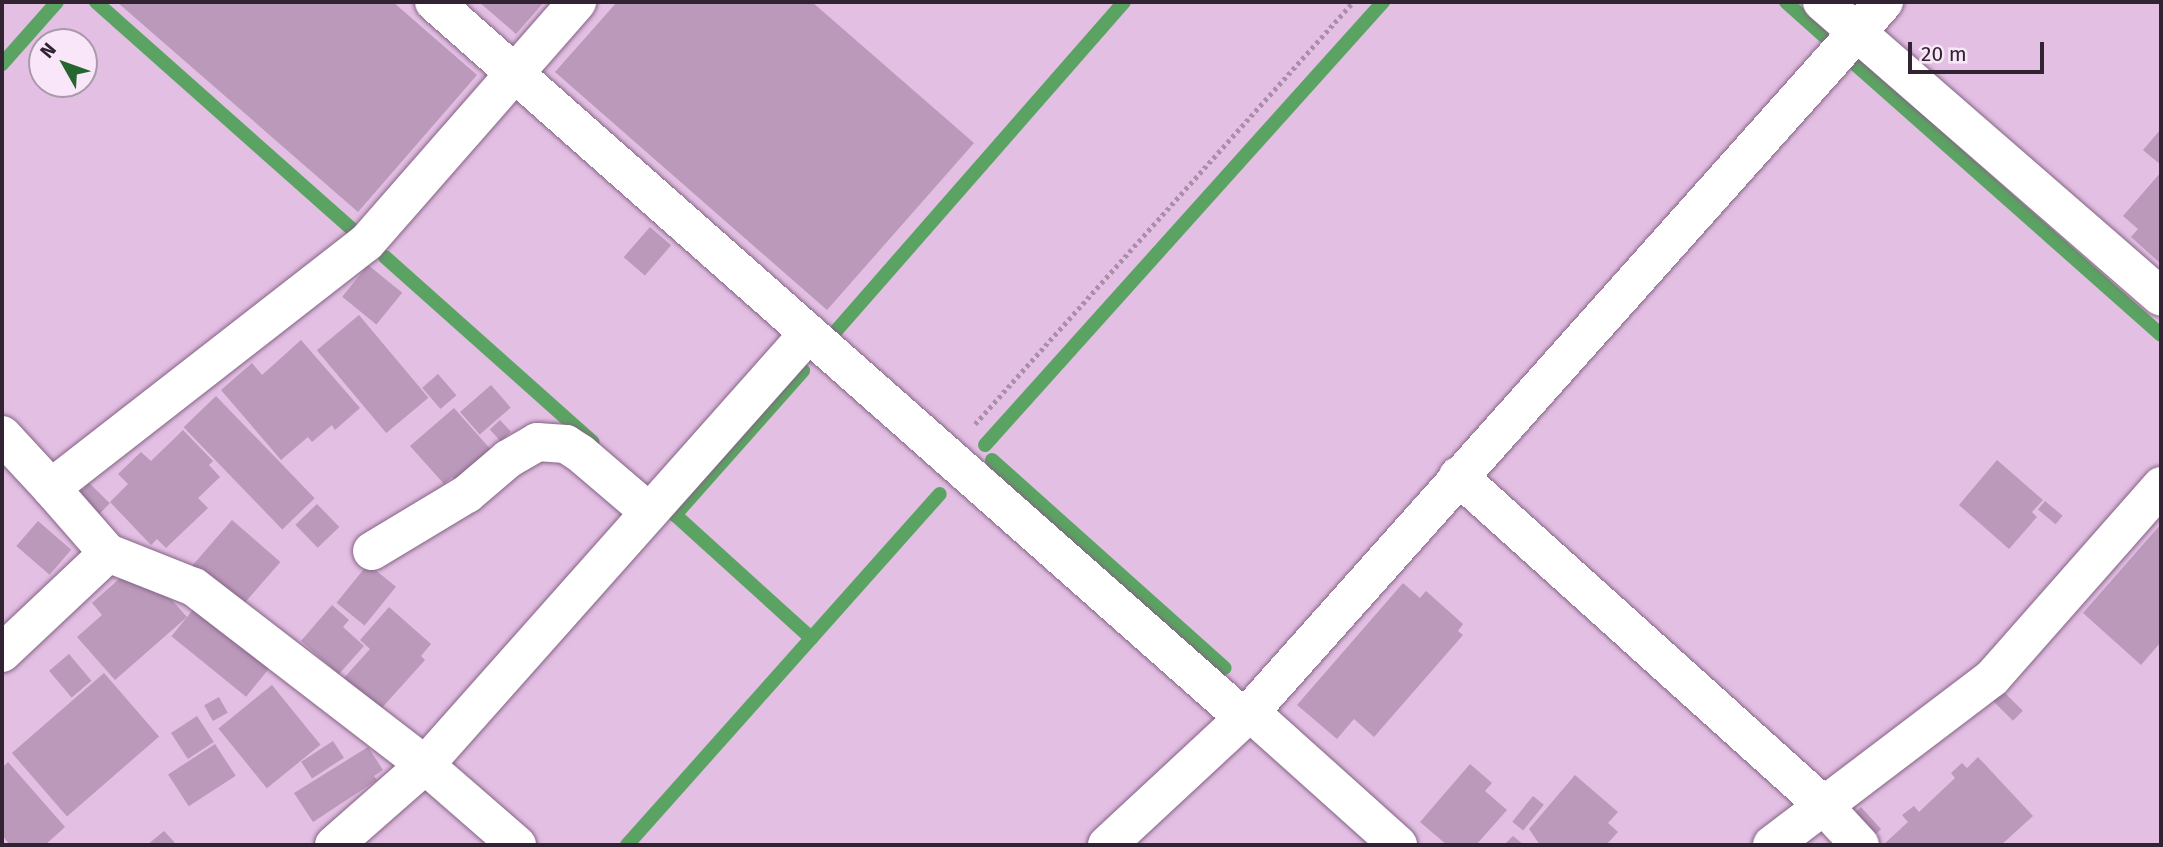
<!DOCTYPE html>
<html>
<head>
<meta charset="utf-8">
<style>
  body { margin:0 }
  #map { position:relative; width:2163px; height:847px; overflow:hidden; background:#e3bfe3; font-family:"Fira Sans",sans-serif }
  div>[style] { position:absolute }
  .stream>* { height:14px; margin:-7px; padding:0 7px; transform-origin:7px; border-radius:7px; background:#5ba362 }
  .building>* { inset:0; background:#b9b; transform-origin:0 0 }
  .path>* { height:4.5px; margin-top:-2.25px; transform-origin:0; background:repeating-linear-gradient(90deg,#ab8eab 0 3.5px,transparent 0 7px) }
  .roads { filter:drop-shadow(0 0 2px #836383) drop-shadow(0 0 2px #836383) }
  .minor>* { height:38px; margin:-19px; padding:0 19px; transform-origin:19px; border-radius:19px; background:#fff }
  span { translate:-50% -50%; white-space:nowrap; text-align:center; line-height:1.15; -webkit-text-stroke:5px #f9e7f9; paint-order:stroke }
  .frame { position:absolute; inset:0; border:4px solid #312331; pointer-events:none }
  .north { position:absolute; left:28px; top:28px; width:70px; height:70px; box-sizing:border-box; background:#f9e7f9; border:2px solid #a999a9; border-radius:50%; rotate:310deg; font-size:19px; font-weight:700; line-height:28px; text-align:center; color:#312331 }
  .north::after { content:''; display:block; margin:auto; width:24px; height:32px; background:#25652f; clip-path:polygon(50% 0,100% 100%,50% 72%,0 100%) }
  .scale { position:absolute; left:1908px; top:42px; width:136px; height:32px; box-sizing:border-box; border:4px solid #312331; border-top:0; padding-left:9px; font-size:21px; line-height:24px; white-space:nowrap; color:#312331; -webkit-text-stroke:5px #f9e7f9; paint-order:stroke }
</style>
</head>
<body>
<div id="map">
  <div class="stream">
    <i style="left:96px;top:2px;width:342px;rotate:41.6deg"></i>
    <i style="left:1786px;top:2px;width:51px;rotate:41.8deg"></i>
    <i style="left:2px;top:64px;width:83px;rotate:-48.4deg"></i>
    <i style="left:1856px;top:65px;width:407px;rotate:41.5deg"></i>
    <i style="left:385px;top:257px;width:278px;rotate:41.7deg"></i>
    <i style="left:836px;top:331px;width:437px;rotate:-48.8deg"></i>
    <i style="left:985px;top:445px;width:596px;rotate:-48.06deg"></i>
    <i style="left:992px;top:460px;width:312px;rotate:41.8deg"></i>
    <i style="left:672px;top:512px;width:188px;rotate:42.2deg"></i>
    <i style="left:675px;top:515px;width:193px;rotate:-48.4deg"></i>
    <i style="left:627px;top:845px;width:470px;rotate:-48.3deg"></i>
  </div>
  <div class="building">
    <i style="clip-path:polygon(117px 2px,393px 2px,477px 75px,358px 212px)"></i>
    <i style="clip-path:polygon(479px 2px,544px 2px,516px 34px)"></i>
    <i style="clip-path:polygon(617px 2px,812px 2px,974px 143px,827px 310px,555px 72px)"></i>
    <i style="clip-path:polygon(2161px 129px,2161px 165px,2143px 150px)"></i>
    <i style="clip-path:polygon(2161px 172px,2161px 264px,2131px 237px,2138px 229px,2123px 216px)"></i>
    <i style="left:650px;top:227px;width:28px;height:40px;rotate:41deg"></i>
    <i style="left:368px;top:265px;width:44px;height:41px;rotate:39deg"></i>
    <i style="left:359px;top:315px;width:108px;height:55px;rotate:50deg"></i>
    <i style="clip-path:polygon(301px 340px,360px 408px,335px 430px,332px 425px,312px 442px,308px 437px,281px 460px,221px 390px,252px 363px,262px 375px)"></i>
    <i style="left:438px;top:374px;width:28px;height:21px;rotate:49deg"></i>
    <i style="left:491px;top:385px;width:30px;height:41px;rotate:49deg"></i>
    <i style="left:216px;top:396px;width:142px;height:45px;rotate:46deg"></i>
    <i style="clip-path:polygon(454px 408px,493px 452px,458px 484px,452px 477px,444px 484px,410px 446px)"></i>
    <i style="left:500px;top:420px;width:16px;height:14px;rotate:47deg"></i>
    <i style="clip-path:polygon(183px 430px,213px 461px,209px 465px,220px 477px,198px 498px,208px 508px,166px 548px,157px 539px,151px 545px,110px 502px,128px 484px,118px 474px,141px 452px,151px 461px)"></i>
    <i style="clip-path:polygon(1997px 460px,2043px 500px,2032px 512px,2037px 517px,2009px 549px,1959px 505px)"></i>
    <i style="left:89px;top:483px;width:29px;height:18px;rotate:44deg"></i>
    <i style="left:2045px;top:501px;width:23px;height:11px;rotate:40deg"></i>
    <i style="left:317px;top:504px;width:32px;height:30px;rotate:46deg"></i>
    <i style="left:232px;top:520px;width:64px;height:62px;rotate:41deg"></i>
    <i style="left:38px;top:521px;width:44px;height:33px;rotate:41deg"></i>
    <i style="clip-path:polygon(2161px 524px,2161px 642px,2141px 665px,2083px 613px)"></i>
    <i style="left:368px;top:564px;width:36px;height:50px;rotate:39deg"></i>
    <i style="clip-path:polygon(127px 572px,140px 576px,156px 594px,162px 589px,187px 617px,115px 680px,77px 637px,102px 615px,92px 603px)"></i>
    <i style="clip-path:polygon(1403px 583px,1420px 598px,1426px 591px,1463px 624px,1458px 631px,1463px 635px,1374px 737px,1354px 719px,1337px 739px,1297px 705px)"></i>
    <i style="clip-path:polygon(332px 605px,349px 620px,343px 627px,364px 646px,339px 674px,301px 641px)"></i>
    <i style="left:196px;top:606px;width:96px;height:39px;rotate:39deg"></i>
    <i style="clip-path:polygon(389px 607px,431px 644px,421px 656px,425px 660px,380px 710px,343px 679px,370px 649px,360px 640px)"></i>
    <i style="left:69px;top:654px;width:35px;height:26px;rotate:50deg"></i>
    <i style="left:104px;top:673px;width:84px;height:122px;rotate:49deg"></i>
    <i style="left:272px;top:685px;width:77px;height:69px;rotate:51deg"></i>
    <i style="left:2003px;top:691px;width:28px;height:14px;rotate:45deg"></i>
    <i style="left:219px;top:697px;width:18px;height:17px;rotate:61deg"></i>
    <i style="left:197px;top:716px;width:31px;height:31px;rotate:57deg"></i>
    <i style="left:333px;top:741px;width:20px;height:38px;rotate:57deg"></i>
    <i style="left:215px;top:744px;width:38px;height:56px;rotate:57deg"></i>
    <i style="clip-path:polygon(368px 747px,383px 770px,374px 776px,377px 780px,313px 822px,294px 793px)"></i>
    <i style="clip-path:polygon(1978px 757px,2033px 816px,2001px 845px,1883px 845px,1908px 822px,1902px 815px,1914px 806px,1919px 812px,1955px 778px,1951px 773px,1962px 763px,1967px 768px)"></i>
    <i style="clip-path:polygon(8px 762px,65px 827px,45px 845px,10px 845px,2px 835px,2px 768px)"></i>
    <i style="clip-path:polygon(1470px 764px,1492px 783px,1485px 791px,1507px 810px,1476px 845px,1447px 845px,1420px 822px)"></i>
    <i style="clip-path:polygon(1575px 775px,1618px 812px,1608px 823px,1618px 832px,1606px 845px,1540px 845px,1529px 829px)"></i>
    <i style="left:1533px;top:796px;width:14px;height:33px;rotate:39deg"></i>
    <i style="left:1861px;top:807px;width:30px;height:15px;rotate:48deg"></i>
    <i style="clip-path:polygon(164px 831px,177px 845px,147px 845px)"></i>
    <i style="clip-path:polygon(1513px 836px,1524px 845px,1504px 845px)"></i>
  </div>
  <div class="path">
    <i style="left:975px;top:424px;width:567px;rotate:-48.15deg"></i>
  </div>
  <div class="roads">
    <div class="minor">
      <i style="left:434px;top:2px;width:1081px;rotate:41.48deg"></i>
      <i style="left:1822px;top:2px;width:449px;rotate:41deg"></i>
      <i style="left:2px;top:435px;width:72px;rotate:47.2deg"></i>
      <i style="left:51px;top:488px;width:400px;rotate:-37.9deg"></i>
      <i style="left:367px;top:242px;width:319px;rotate:-48.8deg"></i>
      <i style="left:1458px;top:476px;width:493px;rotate:42deg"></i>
      <i style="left:1824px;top:806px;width:53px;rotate:47.3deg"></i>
      <i style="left:51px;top:488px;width:86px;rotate:48.8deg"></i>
      <i style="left:108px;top:553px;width:92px;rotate:21.6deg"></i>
      <i style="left:194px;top:587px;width:292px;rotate:37.6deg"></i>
      <i style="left:425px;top:765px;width:122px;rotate:41deg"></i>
      <i style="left:372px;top:551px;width:111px;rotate:-31deg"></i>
      <i style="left:467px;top:494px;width:54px;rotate:-40.5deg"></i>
      <i style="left:508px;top:459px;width:34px;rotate:-30deg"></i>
      <i style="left:537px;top:442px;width:29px;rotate:4deg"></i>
      <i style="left:566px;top:444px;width:17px;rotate:33deg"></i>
      <i style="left:580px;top:453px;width:91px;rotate:40.5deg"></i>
      <i style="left:2px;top:653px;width:146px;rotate:-43.3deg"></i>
      <i style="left:1250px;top:712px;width:199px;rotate:41.9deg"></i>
      <i style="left:334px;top:845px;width:121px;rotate:-41.3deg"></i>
      <i style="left:425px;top:765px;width:577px;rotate:-48.37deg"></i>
      <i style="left:1107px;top:845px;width:195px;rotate:-42.9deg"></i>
      <i style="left:1250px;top:712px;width:952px;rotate:-48.24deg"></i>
      <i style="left:1772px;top:845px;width:276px;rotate:-37.2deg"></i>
      <i style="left:1992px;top:678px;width:256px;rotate:-48.6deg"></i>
    </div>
  </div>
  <div class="frame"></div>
  <div class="north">N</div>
  <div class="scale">20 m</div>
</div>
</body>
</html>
